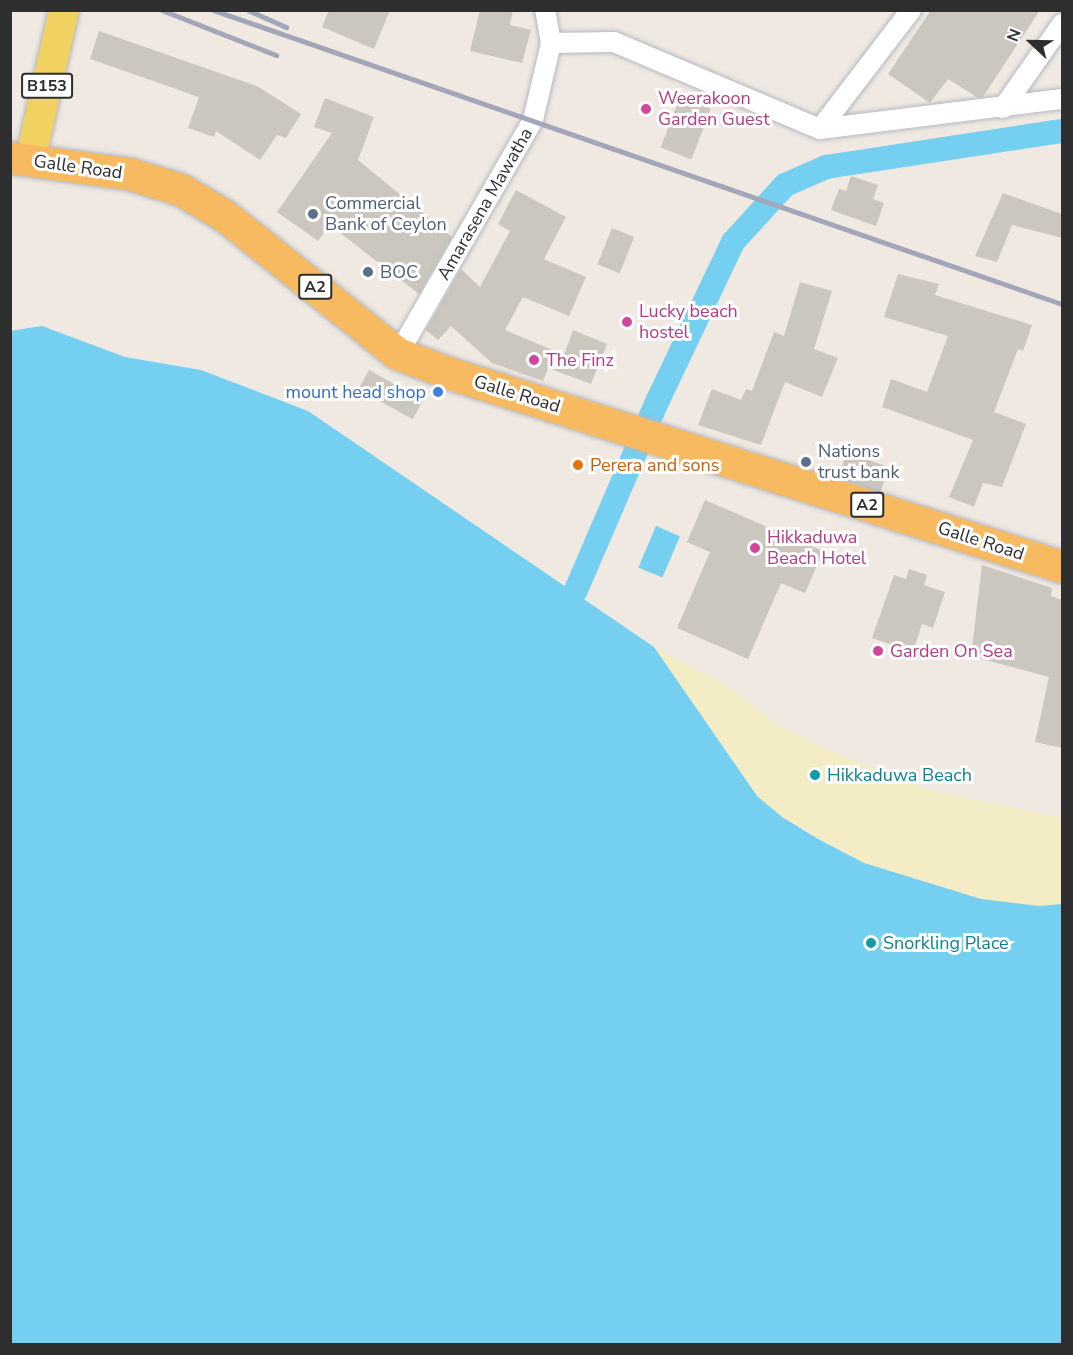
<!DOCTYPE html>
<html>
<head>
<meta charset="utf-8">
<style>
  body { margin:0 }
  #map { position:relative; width:1073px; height:1355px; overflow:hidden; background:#efe9e1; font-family:"Nunito Sans",sans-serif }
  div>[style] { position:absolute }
  .sand>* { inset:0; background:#f3ecc5 }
  .water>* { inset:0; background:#75cff0; transform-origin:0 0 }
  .canal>* { height:24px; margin:-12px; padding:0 12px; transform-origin:12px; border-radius:12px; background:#75cff0 }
  .building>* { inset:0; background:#cbc7bf; transform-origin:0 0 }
  .roads { filter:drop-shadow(0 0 2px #b4b7c1) drop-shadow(0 0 2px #b4b7c1) }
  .minor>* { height:20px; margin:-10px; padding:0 10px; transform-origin:10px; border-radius:10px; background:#fff }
  .primary>* { height:30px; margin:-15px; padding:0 15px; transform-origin:15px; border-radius:15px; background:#f2d163 }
  .trunk>* { height:32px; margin:-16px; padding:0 16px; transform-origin:16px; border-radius:16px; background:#f8ba60 }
  .rail>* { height:4.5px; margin:-2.25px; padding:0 2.25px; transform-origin:2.25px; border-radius:2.25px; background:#a3a6b8 }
  .dots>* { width:16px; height:16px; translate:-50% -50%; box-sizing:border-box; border:3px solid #fff; border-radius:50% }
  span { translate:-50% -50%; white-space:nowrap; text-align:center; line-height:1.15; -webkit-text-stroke:6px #fff; paint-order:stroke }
  .shield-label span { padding:2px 4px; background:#fff; border:2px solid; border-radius:4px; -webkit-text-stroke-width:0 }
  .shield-label { font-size:16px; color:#2e2e2e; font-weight:700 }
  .hotel-label { font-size:18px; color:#b23c85 }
  .left { translate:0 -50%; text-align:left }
  .street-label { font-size:18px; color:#2e2e2e }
  .service-label { font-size:18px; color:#4e5e75 }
  .shop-label { font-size:18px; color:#366cbe }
  .right { translate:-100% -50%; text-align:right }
  .food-label { font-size:18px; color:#c56008 }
  .culture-label { font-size:18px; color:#0d838f }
  .frame { position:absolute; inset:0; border:12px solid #2e2e2e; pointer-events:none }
  .north { position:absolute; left:1001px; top:12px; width:60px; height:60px; -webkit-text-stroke:4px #fff; paint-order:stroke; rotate:292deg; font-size:16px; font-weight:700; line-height:24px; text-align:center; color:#2e2e2e }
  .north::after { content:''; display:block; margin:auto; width:21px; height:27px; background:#2e2e2e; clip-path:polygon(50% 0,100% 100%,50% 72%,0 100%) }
</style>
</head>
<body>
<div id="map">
  <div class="sand">
    <i style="clip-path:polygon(654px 647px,731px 688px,778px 725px,836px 753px,928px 790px,1062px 818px,1062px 904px,1039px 906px,981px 899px,903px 876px,864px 863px,782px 817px,757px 796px)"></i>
  </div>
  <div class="water">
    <i style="clip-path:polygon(42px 326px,125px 357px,201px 370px,308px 411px,654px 647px,757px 796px,782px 817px,818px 839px,864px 863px,981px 899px,1039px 906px,1062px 904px,1062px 1344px,11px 1344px,10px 331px)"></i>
    <i style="left:656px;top:526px;width:26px;height:45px;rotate:23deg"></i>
  </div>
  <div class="canal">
    <i style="left:576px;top:590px;width:207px;rotate:-66.7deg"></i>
    <i style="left:658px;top:400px;width:175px;rotate:-64.6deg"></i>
    <i style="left:733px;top:242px;width:77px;rotate:-47.6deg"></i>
    <i style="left:785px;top:185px;width:45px;rotate:-23.7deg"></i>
    <i style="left:826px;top:167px;width:239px;rotate:-8.7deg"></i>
  </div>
  <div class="building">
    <i style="clip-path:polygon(329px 10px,390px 10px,374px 49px,322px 27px)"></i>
    <i style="clip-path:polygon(480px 10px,513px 10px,510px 25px,531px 30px,522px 63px,470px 51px)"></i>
    <i style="clip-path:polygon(931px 10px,1040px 10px,983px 97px,977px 97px,948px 79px,930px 103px,888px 74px)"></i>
    <i style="clip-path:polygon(99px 31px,257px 86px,301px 114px,286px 138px,277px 135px,260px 160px,216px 131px,214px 137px,188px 128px,199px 97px,90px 59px)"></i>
    <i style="left:680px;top:97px;width:33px;height:54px;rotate:21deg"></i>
    <i style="clip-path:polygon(325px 98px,374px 117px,358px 160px,452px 237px,419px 294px,330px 225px,318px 241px,277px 212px,332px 133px,314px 127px)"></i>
    <i style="clip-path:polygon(851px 176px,878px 185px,873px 199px,884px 203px,876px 226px,831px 210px,839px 189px,846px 191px)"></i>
    <i style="clip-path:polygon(516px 190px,566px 217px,544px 259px,586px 277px,569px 316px,523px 297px,505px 330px,564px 355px,573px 330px,607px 344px,591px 384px,548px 368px,543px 381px,492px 363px,451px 326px,438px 340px,426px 330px,461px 269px,480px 287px,510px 231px,498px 224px)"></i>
    <i style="clip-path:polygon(1003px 193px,1062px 214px,1062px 238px,1012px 225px,997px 262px,975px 256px)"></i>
    <i style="left:612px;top:228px;width:24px;height:39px;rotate:22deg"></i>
    <i style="clip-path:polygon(898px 274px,939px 284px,935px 295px,1032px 325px,1023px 351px,1018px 349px,994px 412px,1026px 424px,1002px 487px,983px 483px,974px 507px,949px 497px,973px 440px,882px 407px,891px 379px,927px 392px,948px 336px,884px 317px)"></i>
    <i style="clip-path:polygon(800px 282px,832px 291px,814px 349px,838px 358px,822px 397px,785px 382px,761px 445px,698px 425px,712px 389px,741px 400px,746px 389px,752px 391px,774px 332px,784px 336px)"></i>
    <i style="left:369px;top:370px;width:62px;height:22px;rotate:29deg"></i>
    <i style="left:847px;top:452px;width:45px;height:27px;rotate:20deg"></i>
    <i style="clip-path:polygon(705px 500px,823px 551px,805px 593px,781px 583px,748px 659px,677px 628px,710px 552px,687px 542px)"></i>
    <i style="clip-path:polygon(982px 565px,1052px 588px,1051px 596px,1062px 600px,1062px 748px,1035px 742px,1049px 677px,971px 656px)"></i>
    <i style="clip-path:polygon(909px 569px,927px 575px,924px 585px,945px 592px,933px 628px,922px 624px,913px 652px,872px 638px,894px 575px,906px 579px)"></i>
  </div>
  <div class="roads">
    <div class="minor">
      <i style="left:551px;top:43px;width:63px;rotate:-0.9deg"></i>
      <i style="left:614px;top:42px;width:224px;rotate:22.9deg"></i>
      <i style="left:820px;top:129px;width:244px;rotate:-7.1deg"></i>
      <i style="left:1003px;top:108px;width:103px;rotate:-54.9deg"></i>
      <i style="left:820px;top:129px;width:150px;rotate:-52.6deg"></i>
      <i style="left:398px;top:354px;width:270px;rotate:-60deg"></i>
      <i style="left:533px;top:120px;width:79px;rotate:-76.8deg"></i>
      <i style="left:551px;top:43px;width:34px;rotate:-100deg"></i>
    </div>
    <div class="primary">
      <i style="left:30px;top:161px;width:155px;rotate:-77.3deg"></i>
    </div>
    <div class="trunk">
      <i style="left:10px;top:158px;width:120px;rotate:7.7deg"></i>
      <i style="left:129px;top:174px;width:54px;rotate:17.1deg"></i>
      <i style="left:181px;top:190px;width:51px;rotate:30.6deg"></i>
      <i style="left:225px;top:216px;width:221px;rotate:38.6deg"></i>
      <i style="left:398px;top:354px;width:60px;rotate:20.6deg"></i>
      <i style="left:454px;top:375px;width:638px;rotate:17.53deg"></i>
    </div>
  </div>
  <div class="rail">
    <i style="left:162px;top:10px;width:123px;rotate:21.5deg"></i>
    <i style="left:213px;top:10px;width:898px;rotate:19.1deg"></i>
    <i style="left:248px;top:10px;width:42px;rotate:24.1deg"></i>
  </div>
  <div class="dots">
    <i style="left:646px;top:109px;background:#d1479c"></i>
    <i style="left:313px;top:214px;background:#5c6f8a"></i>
    <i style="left:368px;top:272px;background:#5c6f8a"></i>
    <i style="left:627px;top:322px;background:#d1479c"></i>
    <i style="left:534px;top:360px;background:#d1479c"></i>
    <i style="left:438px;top:392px;background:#3f7fe0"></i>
    <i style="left:806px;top:462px;background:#5c6f8a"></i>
    <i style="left:578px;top:465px;background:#e8710a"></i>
    <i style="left:755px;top:548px;background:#d1479c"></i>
    <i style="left:878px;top:651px;background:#d1479c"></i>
    <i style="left:815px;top:775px;background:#0f9aa8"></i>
    <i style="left:871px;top:943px;background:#0f9aa8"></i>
  </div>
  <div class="shield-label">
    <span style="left:47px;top:86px">B153</span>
    <span style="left:315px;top:287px">A2</span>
    <span style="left:867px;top:505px">A2</span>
  </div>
  <div class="hotel-label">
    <span class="left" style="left:658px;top:109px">Weerakoon<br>Garden Guest</span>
    <span class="left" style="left:639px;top:322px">Lucky beach<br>hostel</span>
    <span class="left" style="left:546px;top:360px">The Finz</span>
    <span class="left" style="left:767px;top:548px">Hikkaduwa<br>Beach Hotel</span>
    <span class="left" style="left:890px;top:651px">Garden On Sea</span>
  </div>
  <div class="street-label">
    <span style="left:78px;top:167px;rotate:8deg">Galle Road</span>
    <span style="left:485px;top:204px;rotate:-60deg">Amarasena Mawatha</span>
    <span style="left:517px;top:394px;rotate:17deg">Galle Road</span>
    <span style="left:981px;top:541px;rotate:18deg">Galle Road</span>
  </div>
  <div class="service-label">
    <span class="left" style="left:325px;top:214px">Commercial<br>Bank of Ceylon</span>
    <span class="left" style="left:380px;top:272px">BOC</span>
    <span class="left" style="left:818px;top:462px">Nations<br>trust bank</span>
  </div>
  <div class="shop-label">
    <span class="right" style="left:426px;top:392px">mount head shop</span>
  </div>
  <div class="food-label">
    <span class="left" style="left:590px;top:465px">Perera and sons</span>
  </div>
  <div class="culture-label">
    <span class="left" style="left:827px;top:775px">Hikkaduwa Beach</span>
    <span class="left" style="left:883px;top:943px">Snorkling Place</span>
  </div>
  <div class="frame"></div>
  <div class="north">N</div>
</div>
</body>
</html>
